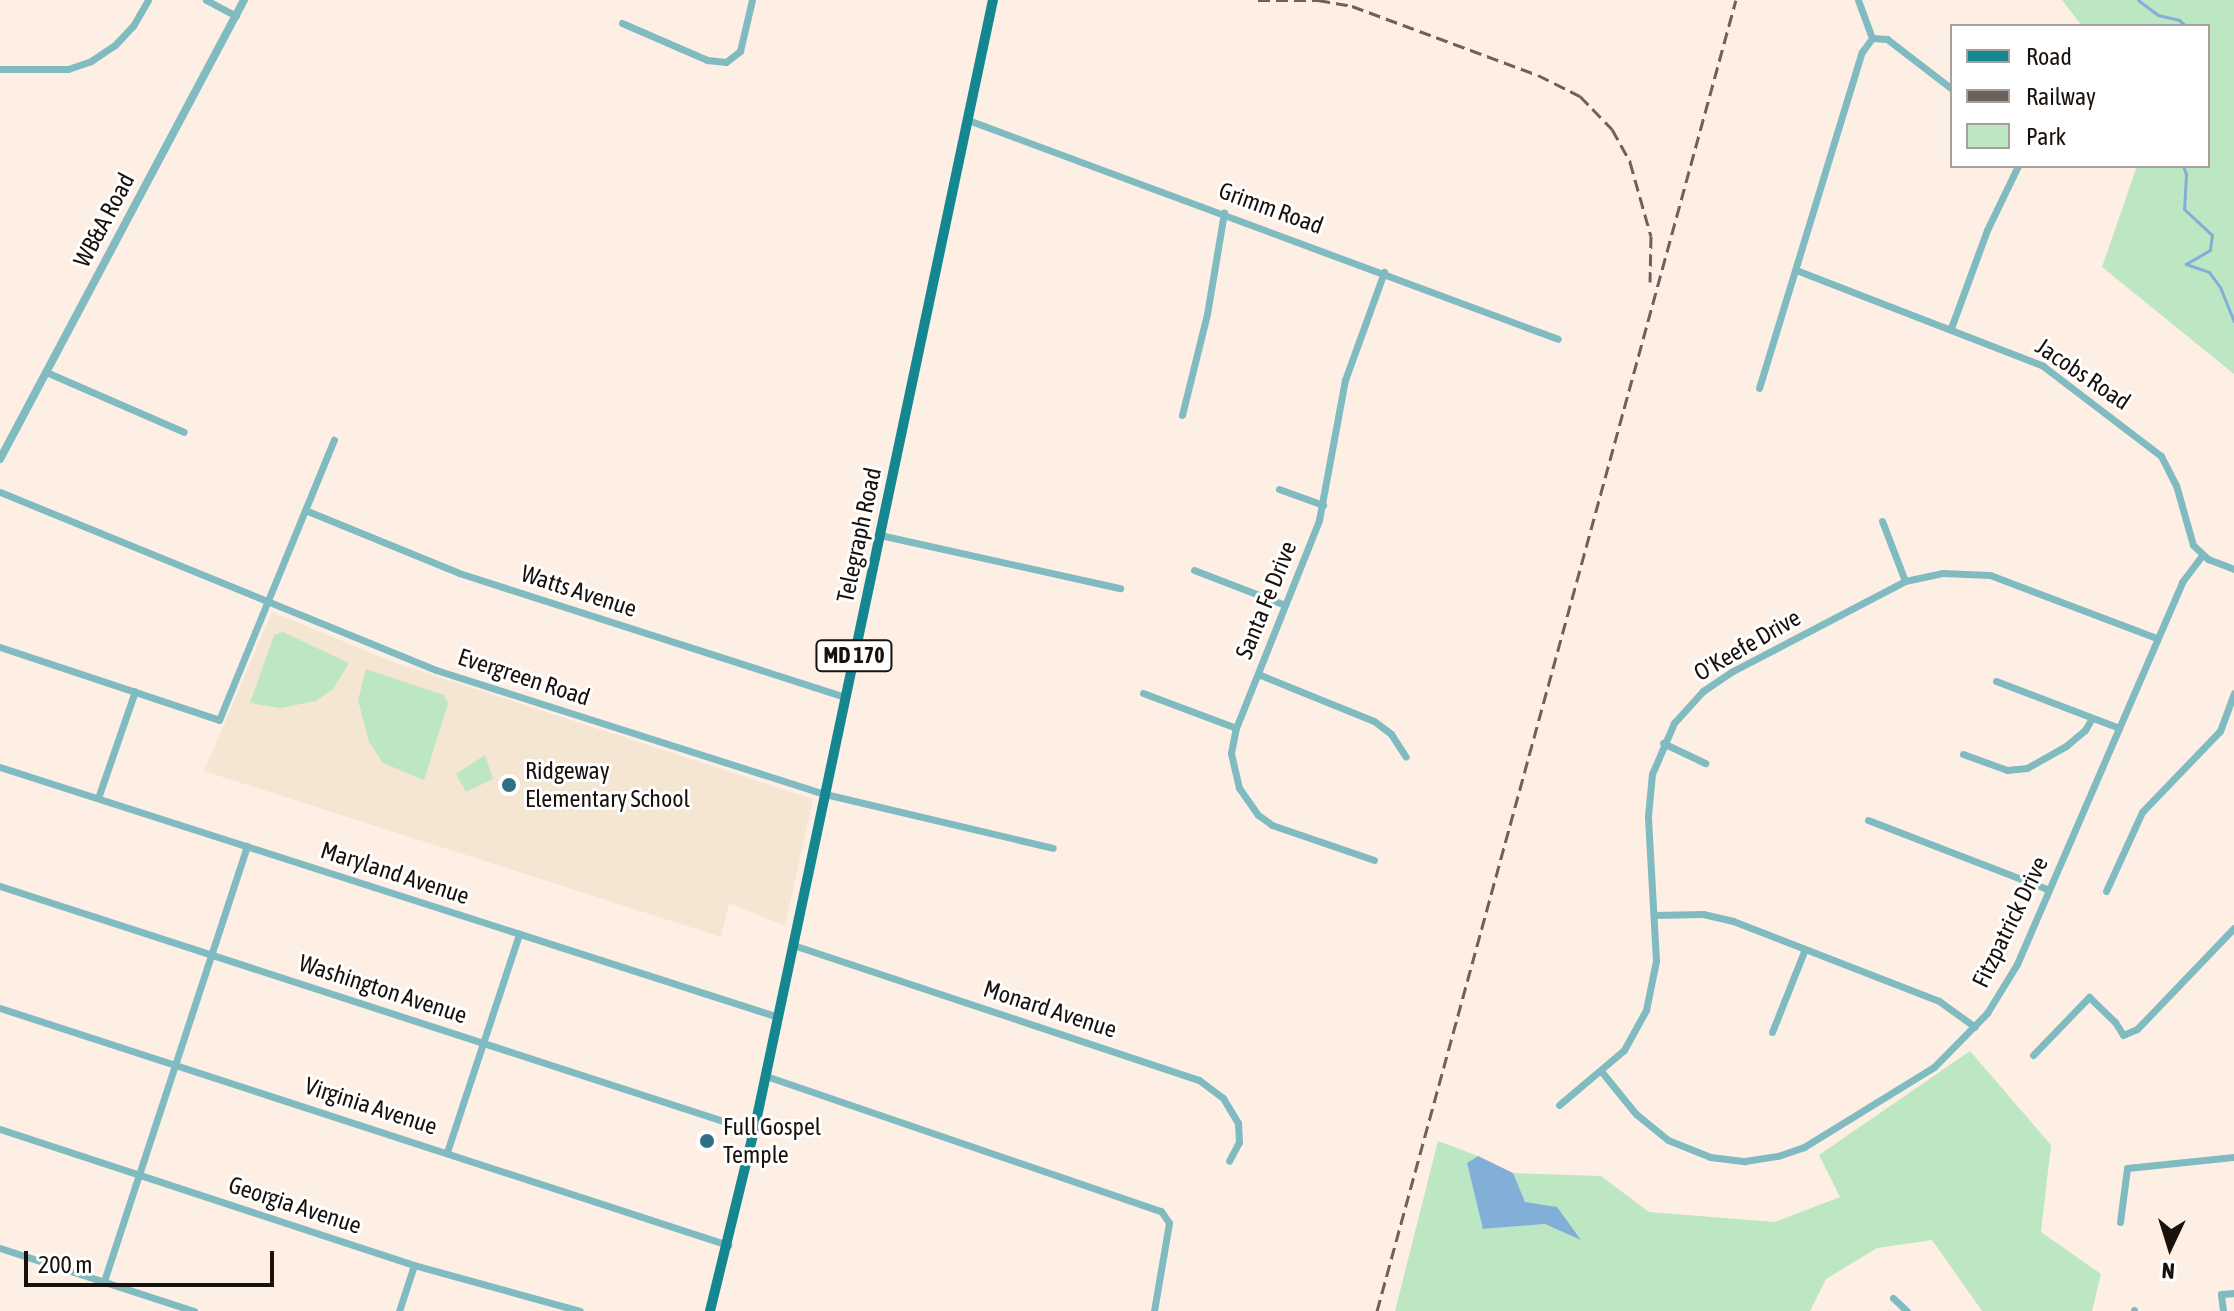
<!DOCTYPE html>
<html>
<head>
<meta charset="utf-8">
<style>
  body { margin:0 }
  #map { position:relative; width:2234px; height:1311px; overflow:hidden; background:#feefe5; font-family:"Asap Condensed",sans-serif }
  div>[style] { position:absolute }
  .education>* { inset:0; background:#f4e6d3 }
  .green>* { inset:0; background:#bde7c3 }
  .water>* { inset:0; background:#82afd8 }
  .stream>* { height:3px; margin:-1.5px; padding:0 1.5px; transform-origin:1.5px; border-radius:1.5px; background:#82afd8 }
  .minor>* { height:7px; margin:-3.5px; padding:0 3.5px; transform-origin:3.5px; border-radius:3.5px; background:#80bbc1 }
  .tertiary>* { height:8px; margin:-4px; padding:0 4px; transform-origin:4px; border-radius:4px; background:#80bbc1 }
  .primary>* { height:10px; margin:-5px; padding:0 5px; transform-origin:5px; border-radius:5px; background:#148790 }
  .rail>* { height:3px; margin-top:-1.5px; transform-origin:0; background:repeating-linear-gradient(90deg,#6d625b 0 12px,transparent 0 18px) }
  .dots>* { width:22px; height:22px; translate:-50% -50%; box-sizing:border-box; border:4px solid #fff; border-radius:50% }
  span { translate:-50% -50%; white-space:nowrap; text-align:center; line-height:1.15; -webkit-text-stroke:6px #fff; paint-order:stroke }
  .shield-label span { padding:2px 6px; background:#fff; border:2px solid; border-radius:6px; -webkit-text-stroke-width:0 }
  .shield-label { font-size:22px; color:#19110b; font-weight:700 }
  .street-label { font-size:24px; color:#19110b }
  .poi-label { font-size:24px; color:#19110b }
  .left { translate:0 -50%; text-align:left }
  .legend { position:absolute; left:1950px; top:24px; width:260px; height:144px; box-sizing:border-box; background:#fff; border:2px solid #a3a09d; margin:0; padding:10px 14px; list-style:none; font-size:24px; color:#19110b }
  .legend li { display:flex; align-items:center; gap:16px; height:40px }
  .legend b { width:40px; border:2px solid #a3a09d }
  .north { position:absolute; left:2130px; top:1207px; width:80px; height:80px; -webkit-text-stroke:6px #fff; paint-order:stroke; rotate:184deg; font-size:22px; font-weight:700; line-height:32px; text-align:center; color:#19110b }
  .north::after { content:''; display:block; margin:auto; width:28px; height:36px; background:#19110b; clip-path:polygon(50% 0,100% 100%,50% 72%,0 100%) }
  .scale { position:absolute; left:24px; top:1251px; width:250px; height:36px; box-sizing:border-box; border:4px solid #19110b; border-top:0; padding-left:10px; font-size:24px; line-height:28px; white-space:nowrap; color:#19110b; -webkit-text-stroke:6px #fff; paint-order:stroke }
</style>
</head>
<body>
<div id="map">
  <div class="education">
    <i style="clip-path:polygon(272px 612px,396px 663px,813px 799px,785px 926px,729px 903px,721px 937px,204px 771px)"></i>
  </div>
  <div class="green">
    <i style="clip-path:polygon(2062px 0,2234px 0,2234px 374px,2102px 267px,2137px 166px,2208px 166px,2208px 26px,2082px 26px)"></i>
    <i style="clip-path:polygon(283px 632px,349px 663px,333px 689px,316px 701px,280px 708px,250px 703px,274px 635px)"></i>
    <i style="clip-path:polygon(366px 669px,444px 695px,448px 704px,424px 780px,383px 763px,369px 742px,358px 700px)"></i>
    <i style="clip-path:polygon(485px 755px,493px 779px,466px 792px,456px 774px)"></i>
    <i style="clip-path:polygon(1970px 1051px,2051px 1145px,2041px 1232px,2101px 1274px,2092px 1311px,1982px 1311px,1932px 1240px,1877px 1248px,1826px 1279px,1810px 1311px,1395px 1311px,1438px 1141px,1478px 1156px,1467px 1163px,1484px 1229px,1545px 1224px,1580px 1239px,1557px 1208px,1524px 1202px,1513px 1173px,1601px 1176px,1649px 1212px,1775px 1222px,1840px 1197px,1819px 1155px)"></i>
  </div>
  <div class="water">
    <i style="clip-path:polygon(1478px 1156px,1513px 1173px,1525px 1202px,1557px 1207px,1581px 1240px,1545px 1224px,1483px 1229px,1467px 1163px)"></i>
  </div>
  <div class="stream">
    <i style="left:2138px;top:0;width:25px;rotate:37deg"></i>
    <i style="left:2158px;top:15px;width:22px;rotate:13deg"></i>
    <i style="left:2179px;top:20px;width:9px;rotate:41deg"></i>
    <i style="left:2208px;top:76px;width:42px;rotate:90deg"></i>
    <i style="left:2183px;top:166px;width:9px;rotate:69deg"></i>
    <i style="left:2186px;top:174px;width:35px;rotate:93deg"></i>
    <i style="left:2184px;top:209px;width:38px;rotate:43deg"></i>
    <i style="left:2212px;top:235px;width:15px;rotate:98deg"></i>
    <i style="left:2210px;top:250px;width:28px;rotate:150deg"></i>
    <i style="left:2186px;top:264px;width:24px;rotate:19deg"></i>
    <i style="left:2209px;top:272px;width:19px;rotate:54deg"></i>
    <i style="left:2220px;top:287px;width:37px;rotate:68deg"></i>
  </div>
  <div class="minor">
    <i style="left:206px;top:0;width:34px;rotate:28deg"></i>
    <i style="left:622px;top:23px;width:93px;rotate:23.5deg"></i>
    <i style="left:707px;top:60px;width:19px;rotate:6deg"></i>
    <i style="left:726px;top:62px;width:18px;rotate:-38deg"></i>
    <i style="left:740px;top:51px;width:52px;rotate:-76.8deg"></i>
    <i style="left:1872px;top:38px;width:15px;rotate:4deg"></i>
    <i style="left:1887px;top:39px;width:82px;rotate:37.6deg"></i>
    <i style="left:0;top:69px;width:68px"></i>
    <i style="left:68px;top:69px;width:24px;rotate:-19deg"></i>
    <i style="left:91px;top:61px;width:29px;rotate:-34deg"></i>
    <i style="left:115px;top:45px;width:26px;rotate:-47deg"></i>
    <i style="left:133px;top:26px;width:30px;rotate:-60deg"></i>
    <i style="left:968px;top:120px;width:629px;rotate:20.36deg"></i>
    <i style="left:1796px;top:270px;width:265px;rotate:21.2deg"></i>
    <i style="left:2043px;top:366px;width:148px;rotate:37.3deg"></i>
    <i style="left:2161px;top:456px;width:33px;rotate:63deg"></i>
    <i style="left:2176px;top:485px;width:62px;rotate:74.2deg"></i>
    <i style="left:2193px;top:545px;width:21px;rotate:43deg"></i>
    <i style="left:2208px;top:559px;width:28px;rotate:21deg"></i>
    <i style="left:1951px;top:328px;width:104px;rotate:-69.8deg"></i>
    <i style="left:1987px;top:230px;width:71px;rotate:-64.2deg"></i>
    <i style="left:46px;top:372px;width:150px;rotate:23.5deg"></i>
    <i style="left:1759px;top:388px;width:351px;rotate:-73deg"></i>
    <i style="left:1862px;top:52px;width:17px;rotate:-54deg"></i>
    <i style="left:1872px;top:38px;width:40px;rotate:-110.2deg"></i>
    <i style="left:1182px;top:415px;width:104px;rotate:-76.1deg"></i>
    <i style="left:1207px;top:314px;width:103px;rotate:-80.5deg"></i>
    <i style="left:1279px;top:489px;width:47px;rotate:20deg"></i>
    <i style="left:0;top:492px;width:471px;rotate:22.2deg"></i>
    <i style="left:436px;top:670px;width:408px;rotate:17.7deg"></i>
    <i style="left:825px;top:794px;width:234px;rotate:13.3deg"></i>
    <i style="left:305px;top:510px;width:166px;rotate:22.2deg"></i>
    <i style="left:459px;top:573px;width:405px;rotate:17.8deg"></i>
    <i style="left:1882px;top:521px;width:64px;rotate:69deg"></i>
    <i style="left:880px;top:535px;width:246px;rotate:12.5deg"></i>
    <i style="left:1194px;top:570px;width:97px;rotate:21deg"></i>
    <i style="left:0;top:647px;width:231px;rotate:18.4deg"></i>
    <i style="left:219px;top:720px;width:303px;rotate:-67.7deg"></i>
    <i style="left:1258px;top:674px;width:125px;rotate:22.1deg"></i>
    <i style="left:1374px;top:721px;width:21px;rotate:37deg"></i>
    <i style="left:1391px;top:734px;width:27px;rotate:57deg"></i>
    <i style="left:1996px;top:681px;width:132px;rotate:20.9deg"></i>
    <i style="left:1143px;top:693px;width:99px;rotate:20.6deg"></i>
    <i style="left:1663px;top:743px;width:47px;rotate:25.5deg"></i>
    <i style="left:1963px;top:754px;width:47px;rotate:20deg"></i>
    <i style="left:2007px;top:770px;width:20px;rotate:-6deg"></i>
    <i style="left:2027px;top:768px;width:45px;rotate:-29.4deg"></i>
    <i style="left:2066px;top:746px;width:25px;rotate:-40deg"></i>
    <i style="left:2085px;top:730px;width:14px;rotate:-60deg"></i>
    <i style="left:0;top:767px;width:817px;rotate:17.81deg"></i>
    <i style="left:98px;top:798px;width:113px;rotate:-70.9deg"></i>
    <i style="left:1868px;top:820px;width:194px;rotate:21.1deg"></i>
    <i style="left:1374px;top:860px;width:108px;rotate:-161.1deg"></i>
    <i style="left:1272px;top:825px;width:17px;rotate:-144deg"></i>
    <i style="left:1258px;top:815px;width:33px;rotate:-125deg"></i>
    <i style="left:1239px;top:788px;width:36px;rotate:-103deg"></i>
    <i style="left:1231px;top:753px;width:25px;rotate:-79deg"></i>
    <i style="left:1236px;top:728px;width:224px;rotate:-68.2deg"></i>
    <i style="left:1319px;top:520px;width:142px;rotate:-79.5deg"></i>
    <i style="left:1345px;top:380px;width:115px;rotate:-70.1deg"></i>
    <i style="left:0;top:886px;width:793px;rotate:18deg"></i>
    <i style="left:2106px;top:891px;width:87px;rotate:-65.5deg"></i>
    <i style="left:2142px;top:812px;width:112px;rotate:-46.1deg"></i>
    <i style="left:2220px;top:731px;width:40px;rotate:-69.8deg"></i>
    <i style="left:1654px;top:915px;width:49px;rotate:-1.2deg"></i>
    <i style="left:1703px;top:914px;width:31px;rotate:13deg"></i>
    <i style="left:1733px;top:921px;width:221px;rotate:21.2deg"></i>
    <i style="left:1939px;top:1001px;width:44px;rotate:35.8deg"></i>
    <i style="left:793px;top:945px;width:428px;rotate:18.4deg"></i>
    <i style="left:1199px;top:1080px;width:30px;rotate:37deg"></i>
    <i style="left:1223px;top:1098px;width:29px;rotate:59deg"></i>
    <i style="left:1238px;top:1123px;width:19px;rotate:87deg"></i>
    <i style="left:1239px;top:1142px;width:21px;rotate:118deg"></i>
    <i style="left:0;top:1008px;width:766px;rotate:18.03deg"></i>
    <i style="left:1772px;top:1032px;width:89px;rotate:-68.3deg"></i>
    <i style="left:2033px;top:1055px;width:81px;rotate:-46deg"></i>
    <i style="left:2089px;top:997px;width:36px;rotate:44deg"></i>
    <i style="left:2115px;top:1022px;width:15px;rotate:58deg"></i>
    <i style="left:2123px;top:1035px;width:15px;rotate:-23deg"></i>
    <i style="left:2137px;top:1029px;width:140px;rotate:-46.2deg"></i>
    <i style="left:1601px;top:1071px;width:55px;rotate:50.9deg"></i>
    <i style="left:1636px;top:1114px;width:41px;rotate:39.1deg"></i>
    <i style="left:1668px;top:1140px;width:45px;rotate:22deg"></i>
    <i style="left:1710px;top:1157px;width:35px;rotate:7deg"></i>
    <i style="left:1745px;top:1161px;width:33px;rotate:-9deg"></i>
    <i style="left:1778px;top:1156px;width:28px;rotate:-19deg"></i>
    <i style="left:1804px;top:1147px;width:153px;rotate:-31.6deg"></i>
    <i style="left:1934px;top:1067px;width:76px;rotate:-45.5deg"></i>
    <i style="left:1987px;top:1013px;width:57px;rotate:-58.5deg"></i>
    <i style="left:2017px;top:964px;width:416px;rotate:-66.6deg"></i>
    <i style="left:2182px;top:582px;width:34px;rotate:-53deg"></i>
    <i style="left:766px;top:1076px;width:417px;rotate:18.9deg"></i>
    <i style="left:1161px;top:1211px;width:14px;rotate:56deg"></i>
    <i style="left:1169px;top:1223px;width:89px;rotate:99.7deg"></i>
    <i style="left:1559px;top:1105px;width:85px;rotate:-40.2deg"></i>
    <i style="left:1624px;top:1050px;width:46px;rotate:-61.2deg"></i>
    <i style="left:1646px;top:1010px;width:50px;rotate:-78.5deg"></i>
    <i style="left:1656px;top:961px;width:145px;rotate:-93.2deg"></i>
    <i style="left:1648px;top:816px;width:42px;rotate:-84.6deg"></i>
    <i style="left:1652px;top:774px;width:56px;rotate:-66.7deg"></i>
    <i style="left:1674px;top:723px;width:43px;rotate:-47.8deg"></i>
    <i style="left:1703px;top:691px;width:36px;rotate:-34deg"></i>
    <i style="left:1733px;top:671px;width:194px;rotate:-27.6deg"></i>
    <i style="left:1905px;top:581px;width:38px;rotate:-12deg"></i>
    <i style="left:1942px;top:573px;width:48px;rotate:2.4deg"></i>
    <i style="left:1990px;top:575px;width:178px;rotate:20.7deg"></i>
    <i style="left:0;top:1129px;width:436px;rotate:18.2deg"></i>
    <i style="left:414px;top:1265px;width:172px;rotate:15.5deg"></i>
    <i style="left:447px;top:1152px;width:230px;rotate:-71.7deg"></i>
    <i style="left:2120px;top:1222px;width:54px;rotate:-82.6deg"></i>
    <i style="left:2127px;top:1168px;width:108px;rotate:-5.9deg"></i>
    <i style="left:0;top:1248px;width:204px;rotate:18deg"></i>
    <i style="left:104px;top:1281px;width:458px;rotate:-71.8deg"></i>
    <i style="left:1893px;top:1298px;width:19px;rotate:43deg"></i>
    <i style="left:2134px;top:1310px;width:1px;rotate:90deg"></i>
    <i style="left:399px;top:1311px;width:48px;rotate:-71.9deg"></i>
    <i style="left:2223px;top:1311px;width:17px;rotate:-97deg"></i>
    <i style="left:2221px;top:1294px;width:13px;rotate:-4deg"></i>
  </div>
  <div class="tertiary">
    <i style="left:0;top:459px;width:520px;rotate:-62.01deg"></i>
  </div>
  <div class="primary">
    <i style="left:710px;top:1311px;width:185px;rotate:-76.3deg"></i>
    <i style="left:754px;top:1131px;width:1156px;rotate:-78.07deg"></i>
  </div>
  <div class="rail">
    <i style="left:1258px;top:0;width:60px"></i>
    <i style="left:1318px;top:0;width:35px;rotate:10deg"></i>
    <i style="left:1352px;top:6px;width:198px;rotate:20.4deg"></i>
    <i style="left:1538px;top:75px;width:47px;rotate:26.6deg"></i>
    <i style="left:1580px;top:96px;width:46px;rotate:45.9deg"></i>
    <i style="left:1612px;top:129px;width:38px;rotate:61deg"></i>
    <i style="left:1630px;top:162px;width:77px;rotate:74.2deg"></i>
    <i style="left:1651px;top:236px;width:46px;rotate:91.2deg"></i>
    <i style="left:1377px;top:1311px;width:1359px;rotate:-74.69deg"></i>
  </div>
  <div class="dots">
    <i style="left:509px;top:785px;background:#316f85"></i>
    <i style="left:707px;top:1141px;background:#316f85"></i>
  </div>
  <div class="shield-label">
    <span style="left:854px;top:656px">MD 170</span>
  </div>
  <div class="street-label">
    <span style="left:1271px;top:208px;rotate:20deg">Grimm Road</span>
    <span style="left:104px;top:220px;rotate:-62deg">WB&amp;A Road</span>
    <span style="left:2083px;top:374px;rotate:34deg">Jacobs Road</span>
    <span style="left:859px;top:535px;rotate:-78deg">Telegraph Road</span>
    <span style="left:579px;top:591px;rotate:18deg">Watts Avenue</span>
    <span style="left:1266px;top:600px;rotate:-68deg">Santa Fe Drive</span>
    <span style="left:1747px;top:645px;rotate:-30deg">O'Keefe Drive</span>
    <span style="left:524px;top:677px;rotate:18deg">Evergreen Road</span>
    <span style="left:395px;top:873px;rotate:18deg">Maryland Avenue</span>
    <span style="left:2010px;top:922px;rotate:-64deg">Fitzpatrick Drive</span>
    <span style="left:383px;top:989px;rotate:18deg">Washington Avenue</span>
    <span style="left:1050px;top:1009px;rotate:18deg">Monard Avenue</span>
    <span style="left:371px;top:1106px;rotate:18deg">Virginia Avenue</span>
    <span style="left:295px;top:1205px;rotate:18deg">Georgia Avenue</span>
  </div>
  <div class="poi-label">
    <span class="left" style="left:525px;top:785px">Ridgeway<br>Elementary School</span>
    <span class="left" style="left:723px;top:1141px">Full Gospel<br>Temple</span>
  </div>
  <ul class="legend">
  <li><b style="height:10px;background:#148790"></b>Road</li>
  <li><b style="height:10px;background:#6d625b"></b>Railway</li>
  <li><b style="height:22px;background:#bde7c3"></b>Park</li>
  </ul>
  <div class="north">N</div>
  <div class="scale">200 m</div>
</div>
</body>
</html>
